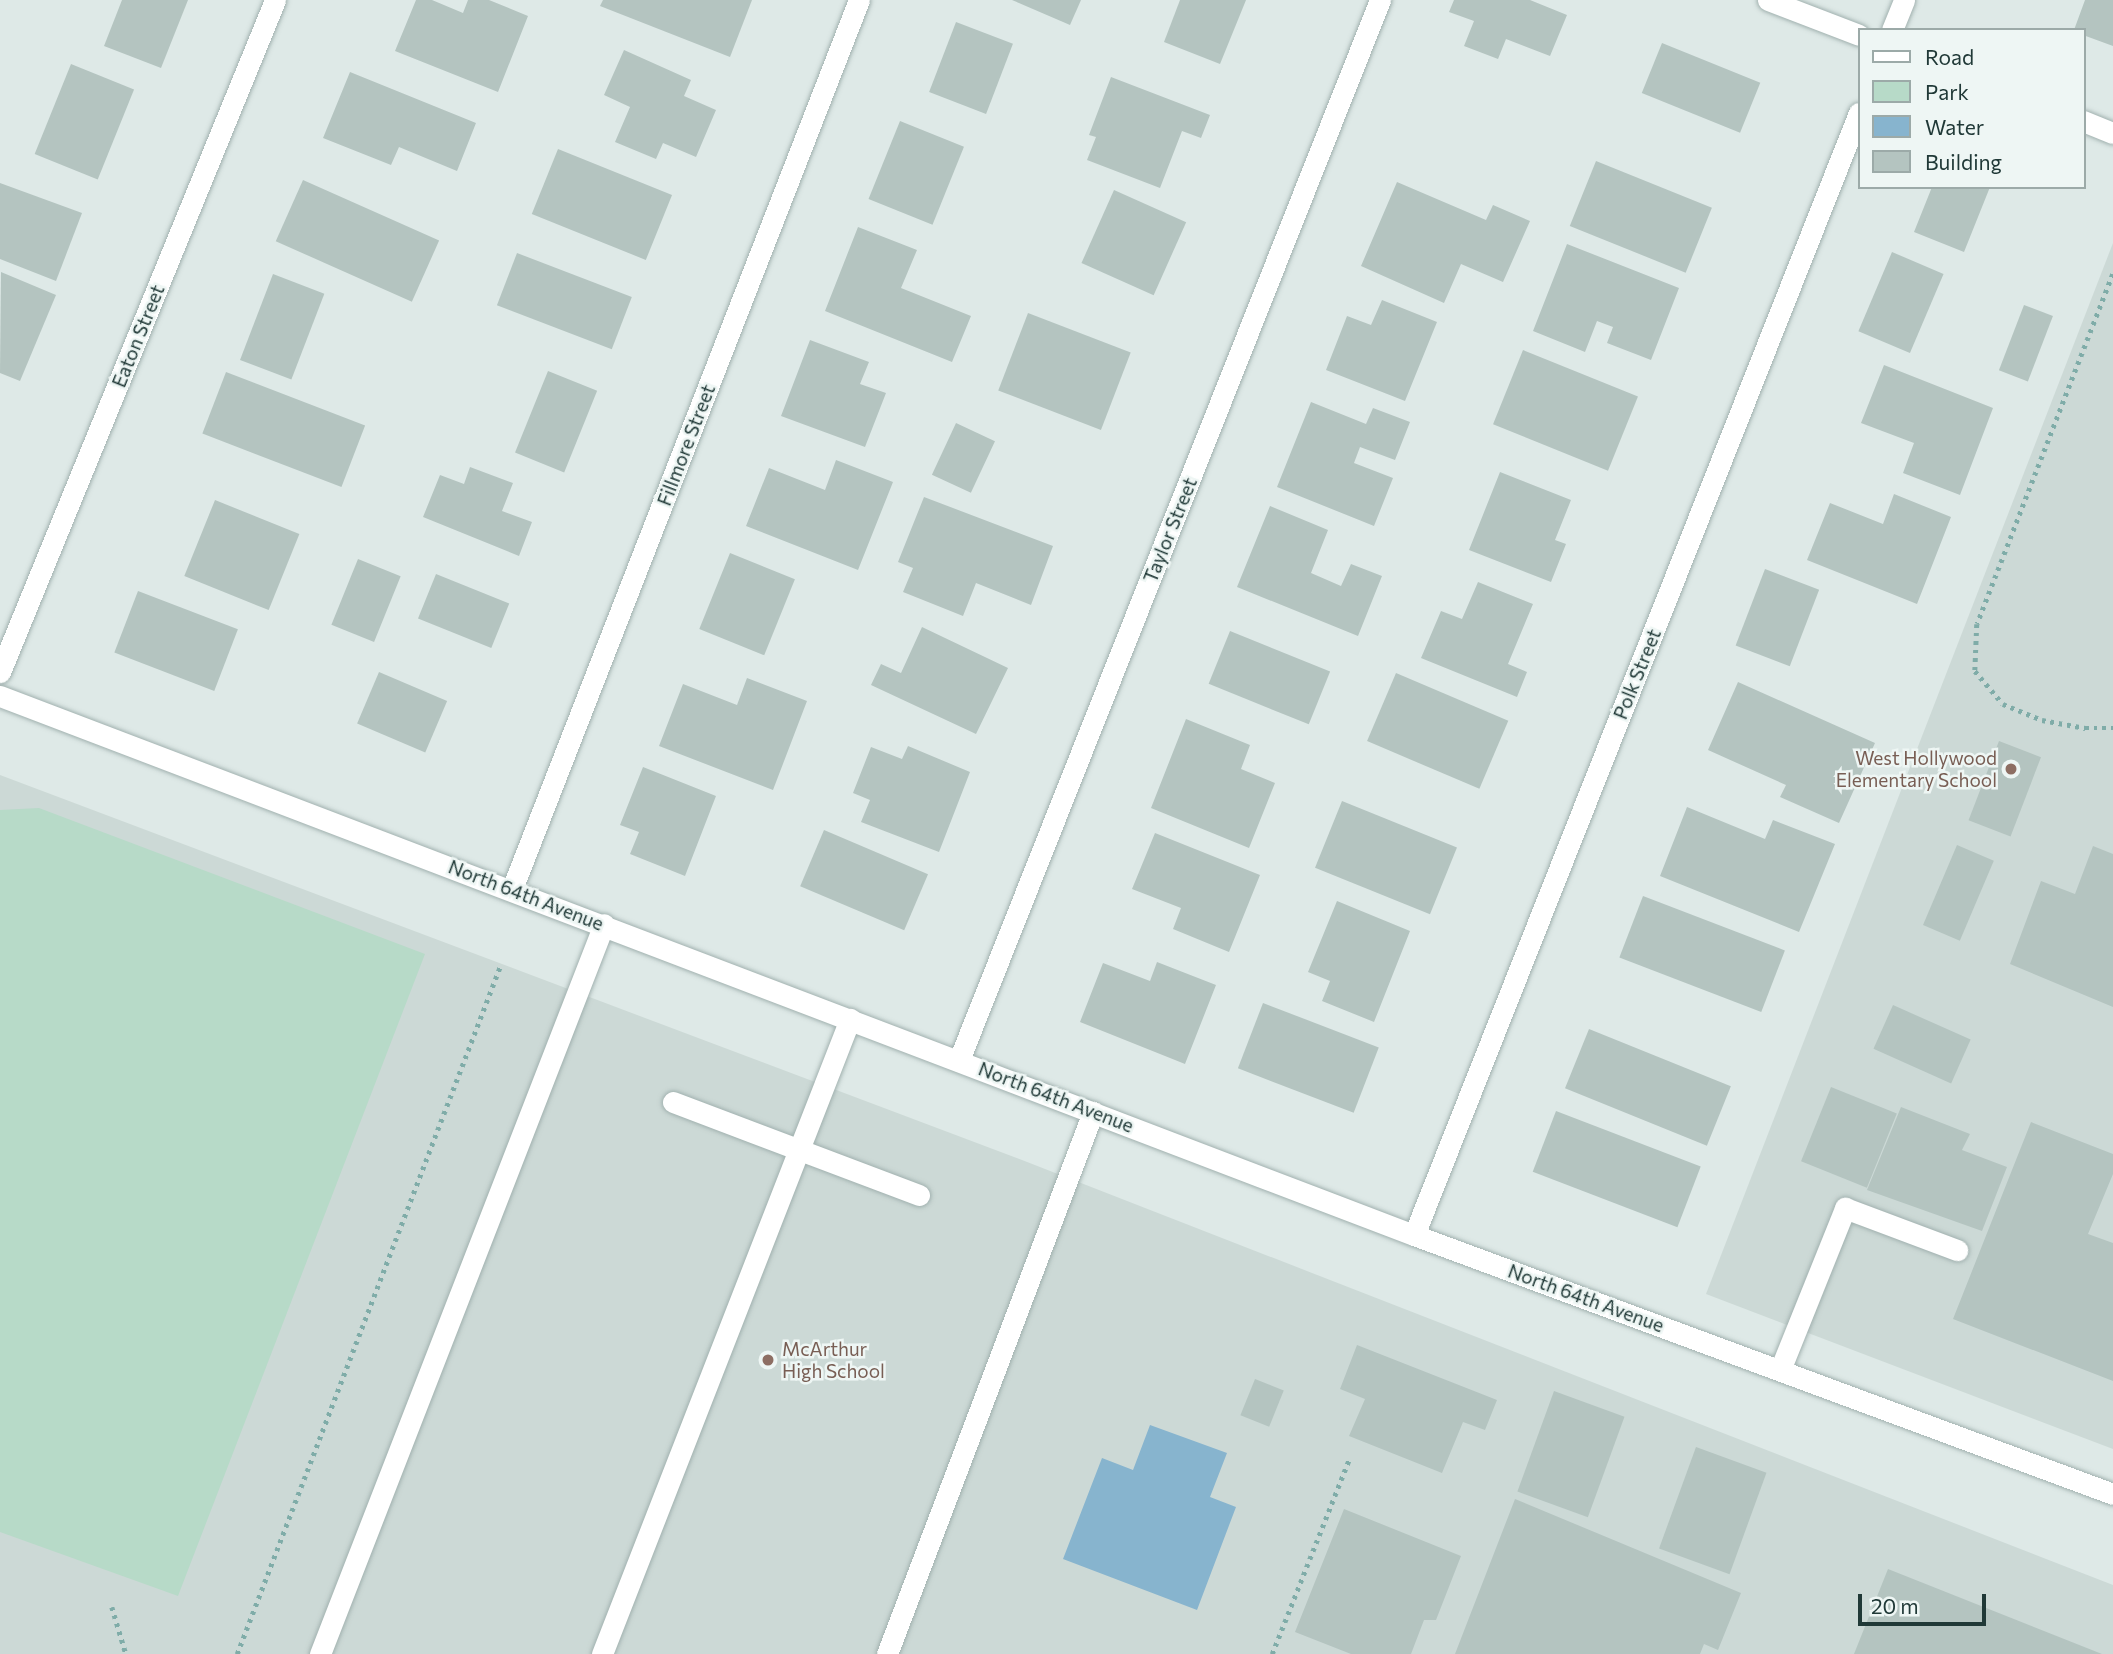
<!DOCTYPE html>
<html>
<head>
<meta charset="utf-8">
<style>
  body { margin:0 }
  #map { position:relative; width:2113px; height:1654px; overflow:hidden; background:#dee9e7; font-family:Commissioner,sans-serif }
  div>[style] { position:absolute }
  .built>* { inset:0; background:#ccd9d6 }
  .green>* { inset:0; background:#b7dac8 }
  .water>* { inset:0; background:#87b4ce }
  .building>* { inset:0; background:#b4c4c0; transform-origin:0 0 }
  .path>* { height:4.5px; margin-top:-2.25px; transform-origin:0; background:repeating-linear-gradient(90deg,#7faca8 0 3.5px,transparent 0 8.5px) }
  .roads { filter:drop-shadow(0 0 2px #a1b1af) drop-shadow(0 0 2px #a1b1af) }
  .minor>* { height:21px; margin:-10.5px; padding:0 10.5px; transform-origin:10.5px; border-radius:10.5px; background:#fff }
  .dots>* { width:19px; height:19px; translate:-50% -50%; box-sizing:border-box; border:4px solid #eef6f4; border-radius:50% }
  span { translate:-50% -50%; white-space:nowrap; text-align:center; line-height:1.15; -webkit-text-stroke:5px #eef6f4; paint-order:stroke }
  .street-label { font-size:19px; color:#203937 }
  .education-label { font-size:19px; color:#785e54 }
  .right { translate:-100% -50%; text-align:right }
  .left { translate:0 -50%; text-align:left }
  .legend { position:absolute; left:1858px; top:28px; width:228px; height:161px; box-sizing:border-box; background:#eef6f4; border:2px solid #9caaa8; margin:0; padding:9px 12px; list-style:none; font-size:21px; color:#203937 }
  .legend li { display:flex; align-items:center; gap:14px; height:35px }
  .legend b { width:35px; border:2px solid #9caaa8 }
  .scale { position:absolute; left:1858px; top:1594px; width:128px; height:32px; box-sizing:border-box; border:4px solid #203937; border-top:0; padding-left:9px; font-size:21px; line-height:24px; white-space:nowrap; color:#203937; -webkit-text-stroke:5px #eef6f4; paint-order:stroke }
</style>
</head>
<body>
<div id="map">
  <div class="built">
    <i style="clip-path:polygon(2113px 243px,2113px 1449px,1706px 1294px)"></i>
    <i style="clip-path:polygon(0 775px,1022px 1160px,2113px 1585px,2113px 1654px,0 1654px)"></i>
  </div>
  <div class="green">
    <i style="clip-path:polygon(39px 808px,425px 954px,178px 1596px,0 1532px,0 810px)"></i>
  </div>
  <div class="water">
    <i style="clip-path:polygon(1150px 1425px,1227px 1453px,1210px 1497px,1236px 1507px,1197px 1610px,1063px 1559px,1102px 1458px,1133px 1470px)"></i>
  </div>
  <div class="building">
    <i style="clip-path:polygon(122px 0,188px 0,161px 68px,104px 46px)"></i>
    <i style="clip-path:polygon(416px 0,432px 0,463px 13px,468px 0,489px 0,528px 16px,498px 92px,395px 51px)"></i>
    <i style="clip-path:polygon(603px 0,752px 0,730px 57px,600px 6px)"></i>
    <i style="clip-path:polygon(1012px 0,1081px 0,1070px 25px)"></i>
    <i style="clip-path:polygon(1180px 0,1246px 0,1220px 64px,1164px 42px)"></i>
    <i style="clip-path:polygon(1454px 0,1530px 0,1567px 15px,1550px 56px,1506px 39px,1498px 59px,1464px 46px,1474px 21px,1449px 12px)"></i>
    <i style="clip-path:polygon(2085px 0,2113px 0,2113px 46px,2083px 35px,2083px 30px,2074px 30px)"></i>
    <i style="left:956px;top:22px;width:61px;height:75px;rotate:21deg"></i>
    <i style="left:1662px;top:43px;width:106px;height:54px;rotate:22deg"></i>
    <i style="clip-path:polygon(624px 50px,691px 80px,684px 96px,716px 110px,696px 157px,663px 143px,656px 159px,615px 142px,630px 107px,604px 95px)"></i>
    <i style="left:71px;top:64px;width:68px;height:97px;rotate:22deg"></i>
    <i style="clip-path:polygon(350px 72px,476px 123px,457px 171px,399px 147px,391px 165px,323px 138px)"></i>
    <i style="clip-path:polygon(1111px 77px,1210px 115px,1201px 138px,1182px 131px,1160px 188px,1087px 160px,1096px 137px,1089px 135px)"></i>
    <i style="left:900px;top:121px;width:69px;height:84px;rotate:22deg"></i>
    <i style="left:558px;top:149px;width:123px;height:70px;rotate:22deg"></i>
    <i style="left:1596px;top:161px;width:125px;height:70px;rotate:22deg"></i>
    <i style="left:303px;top:180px;width:149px;height:67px;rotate:24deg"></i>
    <i style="clip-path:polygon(1397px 182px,1486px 220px,1493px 205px,1530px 221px,1503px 282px,1461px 264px,1444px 303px,1361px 266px)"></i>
    <i style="clip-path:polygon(0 183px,82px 213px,56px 281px,0 259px)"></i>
    <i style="clip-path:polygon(1932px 187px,1990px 187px,1964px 252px,1914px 232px)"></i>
    <i style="left:1114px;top:190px;width:79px;height:80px;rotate:24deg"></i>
    <i style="clip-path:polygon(858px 227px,917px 250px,901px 288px,971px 316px,952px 362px,825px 311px)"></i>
    <i style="clip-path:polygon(1567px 244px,1679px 288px,1651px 360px,1607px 343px,1613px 327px,1597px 321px,1585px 352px,1533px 331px)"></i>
    <i style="left:1892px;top:252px;width:56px;height:86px;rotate:23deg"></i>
    <i style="left:517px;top:253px;width:123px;height:56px;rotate:21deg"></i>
    <i style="clip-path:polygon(1px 272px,56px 295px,20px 381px,0 373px)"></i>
    <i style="left:273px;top:274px;width:55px;height:92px;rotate:21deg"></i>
    <i style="clip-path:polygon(1382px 300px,1437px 322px,1405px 401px,1326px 370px,1347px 316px,1371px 325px)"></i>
    <i style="left:2024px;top:305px;width:31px;height:70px;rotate:21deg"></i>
    <i style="left:1028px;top:313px;width:110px;height:83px;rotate:21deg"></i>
    <i style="clip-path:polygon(810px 340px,869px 362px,860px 384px,886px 393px,865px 447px,781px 416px)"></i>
    <i style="left:1523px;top:350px;width:124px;height:80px;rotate:22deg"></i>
    <i style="clip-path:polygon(1884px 365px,1993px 408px,1960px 495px,1903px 473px,1914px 443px,1861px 423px)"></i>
    <i style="left:548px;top:371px;width:53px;height:88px;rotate:22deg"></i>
    <i style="left:226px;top:372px;width:149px;height:66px;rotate:21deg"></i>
    <i style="clip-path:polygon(1311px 402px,1366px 424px,1373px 408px,1410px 422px,1395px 460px,1360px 447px,1354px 463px,1393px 478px,1374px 526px,1277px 487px)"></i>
    <i style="left:956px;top:423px;width:43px;height:57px;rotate:25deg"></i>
    <i style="clip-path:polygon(836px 460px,893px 482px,858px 570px,746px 526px,769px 468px,825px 490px)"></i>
    <i style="clip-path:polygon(470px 467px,513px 483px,502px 511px,532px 522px,519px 556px,423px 517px,440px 475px,464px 484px)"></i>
    <i style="clip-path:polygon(1500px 472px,1571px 500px,1555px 540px,1566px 544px,1551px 582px,1469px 550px)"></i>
    <i style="clip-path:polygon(1894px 494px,1951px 517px,1917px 604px,1807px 560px,1830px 503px,1883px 524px)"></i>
    <i style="clip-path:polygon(924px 497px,1053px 546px,1031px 605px,976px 583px,963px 616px,903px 592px,913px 568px,898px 562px)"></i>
    <i style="left:215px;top:500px;width:91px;height:82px;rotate:22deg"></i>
    <i style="clip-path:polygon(1270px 506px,1328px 530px,1311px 573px,1341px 586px,1351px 564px,1382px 576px,1358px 636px,1237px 587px)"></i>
    <i style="left:730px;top:553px;width:70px;height:82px;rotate:22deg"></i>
    <i style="left:358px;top:559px;width:46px;height:71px;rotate:22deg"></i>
    <i style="left:1765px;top:569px;width:58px;height:82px;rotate:21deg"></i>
    <i style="left:436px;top:574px;width:79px;height:48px;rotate:22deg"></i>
    <i style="clip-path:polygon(1478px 582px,1533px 604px,1508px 664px,1527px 672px,1517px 697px,1421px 658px,1441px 611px,1462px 619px)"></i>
    <i style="left:138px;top:591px;width:107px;height:66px;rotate:21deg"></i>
    <i style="clip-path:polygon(922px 627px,1008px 668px,976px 734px,871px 685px,881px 664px,901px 673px)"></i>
    <i style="left:1230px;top:631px;width:108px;height:57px;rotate:22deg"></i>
    <i style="left:379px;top:672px;width:74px;height:56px;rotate:23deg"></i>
    <i style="left:1396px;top:673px;width:122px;height:74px;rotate:23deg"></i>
    <i style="clip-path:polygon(747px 678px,807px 701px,773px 790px,659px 746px,683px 684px,737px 705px)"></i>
    <i style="clip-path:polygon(1738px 682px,1875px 743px,1839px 823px,1780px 797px,1786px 785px,1708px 750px)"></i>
    <i style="clip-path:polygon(1186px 719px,1250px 745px,1241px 769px,1275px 783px,1249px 848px,1151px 808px)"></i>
    <i style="left:1999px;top:741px;width:45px;height:85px;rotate:21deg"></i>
    <i style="clip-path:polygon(908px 746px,970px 772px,939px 852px,861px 822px,870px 800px,853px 793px,871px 747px,902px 759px)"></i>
    <i style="clip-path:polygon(643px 767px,716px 796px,685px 876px,630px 854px,639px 832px,620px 825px)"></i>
    <i style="left:1342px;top:801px;width:124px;height:72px;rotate:22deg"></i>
    <i style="clip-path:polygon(1687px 807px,1765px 839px,1773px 820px,1835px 844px,1799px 932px,1660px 876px)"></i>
    <i style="left:824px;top:830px;width:113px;height:61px;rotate:23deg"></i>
    <i style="clip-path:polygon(1155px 833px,1260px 875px,1229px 952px,1173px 929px,1181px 908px,1132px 889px)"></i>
    <i style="left:1957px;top:845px;width:40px;height:87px;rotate:23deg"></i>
    <i style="clip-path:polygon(2093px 846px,2113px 854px,2113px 1007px,2010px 964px,2041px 881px,2075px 894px)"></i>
    <i style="left:1643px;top:896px;width:152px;height:66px;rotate:21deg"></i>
    <i style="clip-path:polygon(1337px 901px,1410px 931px,1374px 1022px,1322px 1001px,1330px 981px,1308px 972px)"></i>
    <i style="clip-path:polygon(1157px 962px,1216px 985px,1185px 1064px,1080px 1022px,1103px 963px,1150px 981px)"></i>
    <i style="left:1263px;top:1003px;width:124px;height:70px;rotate:21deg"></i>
    <i style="left:1893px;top:1005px;width:85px;height:48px;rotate:24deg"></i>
    <i style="left:1589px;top:1029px;width:153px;height:64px;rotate:22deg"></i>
    <i style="left:1831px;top:1087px;width:71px;height:80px;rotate:22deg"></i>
    <i style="clip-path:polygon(1901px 1107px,1970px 1134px,1962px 1150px,2007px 1167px,1982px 1231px,1867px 1190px)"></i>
    <i style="left:1556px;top:1111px;width:155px;height:65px;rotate:21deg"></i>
    <i style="clip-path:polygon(2031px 1122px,2113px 1154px,2113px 1174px,2088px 1234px,2113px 1243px,2113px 1381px,1953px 1319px)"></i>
    <i style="clip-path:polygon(1357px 1345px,1497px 1400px,1485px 1430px,1463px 1422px,1442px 1473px,1349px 1436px,1365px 1399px,1340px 1389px)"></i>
    <i style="left:1255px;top:1379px;width:31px;height:39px;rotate:22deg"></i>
    <i style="left:1554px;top:1391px;width:75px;height:107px;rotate:20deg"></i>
    <i style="left:1696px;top:1447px;width:75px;height:108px;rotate:20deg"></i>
    <i style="clip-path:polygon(1515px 1499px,1741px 1593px,1718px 1650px,1704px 1644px,1700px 1654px,1455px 1654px)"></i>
    <i style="clip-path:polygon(1344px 1509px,1461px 1556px,1436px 1620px,1424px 1620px,1411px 1654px,1351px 1654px,1295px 1632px)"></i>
    <i style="clip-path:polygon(1888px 1569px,2102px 1654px,1854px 1654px)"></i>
  </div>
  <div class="path">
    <i style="left:2113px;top:274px;width:375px;rotate:111.2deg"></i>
    <i style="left:1977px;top:624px;width:47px;rotate:92.4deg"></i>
    <i style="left:1975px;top:671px;width:43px;rotate:49.7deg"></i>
    <i style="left:2003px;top:704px;width:42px;rotate:22.3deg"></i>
    <i style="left:2042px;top:720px;width:44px;rotate:10.5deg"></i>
    <i style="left:2085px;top:728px;width:28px"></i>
    <i style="left:112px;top:1607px;width:49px;rotate:73.4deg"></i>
    <i style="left:237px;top:1654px;width:739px;rotate:-69.06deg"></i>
    <i style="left:1272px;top:1654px;width:212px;rotate:-68.4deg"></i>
  </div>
  <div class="roads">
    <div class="minor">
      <i style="left:1768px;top:0;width:97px;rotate:21deg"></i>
      <i style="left:1892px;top:30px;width:32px;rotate:-68deg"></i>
      <i style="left:2083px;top:121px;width:32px;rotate:22deg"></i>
      <i style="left:0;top:672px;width:726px;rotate:-67.74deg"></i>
      <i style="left:0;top:696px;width:1513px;rotate:20.87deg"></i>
      <i style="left:1414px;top:1235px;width:745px;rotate:20.33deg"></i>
      <i style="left:512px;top:889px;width:954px;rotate:-68.68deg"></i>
      <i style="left:959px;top:1060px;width:1141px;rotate:-68.34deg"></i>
      <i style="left:673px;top:1102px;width:263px;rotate:20.7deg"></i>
      <i style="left:1414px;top:1235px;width:1207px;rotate:-68.37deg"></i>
      <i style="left:1780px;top:1370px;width:175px;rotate:-68.1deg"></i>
      <i style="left:1845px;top:1208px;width:120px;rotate:20.6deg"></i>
      <i style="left:320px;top:1654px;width:783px;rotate:-68.74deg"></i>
      <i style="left:602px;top:1654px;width:682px;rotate:-68.67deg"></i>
      <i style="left:887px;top:1654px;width:580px;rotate:-69.19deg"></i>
    </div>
  </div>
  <div class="dots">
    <i style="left:2011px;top:769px;background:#8d6e63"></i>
    <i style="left:768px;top:1360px;background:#8d6e63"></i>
  </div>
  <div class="street-label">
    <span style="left:138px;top:336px;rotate:-68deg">Eaton Street</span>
    <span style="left:686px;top:445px;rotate:-69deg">Fillmore Street</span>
    <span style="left:1170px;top:530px;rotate:-68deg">Taylor Street</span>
    <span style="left:1637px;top:674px;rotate:-68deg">Polk Street</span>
    <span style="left:526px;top:895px;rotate:21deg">North 64th Avenue</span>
    <span style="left:1056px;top:1097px;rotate:21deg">North 64th Avenue</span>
    <span style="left:1586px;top:1298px;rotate:20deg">North 64th Avenue</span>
  </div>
  <div class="education-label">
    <span class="right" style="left:1997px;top:769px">West Hollywood<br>Elementary School</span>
    <span class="left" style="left:782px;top:1360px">McArthur<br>High School</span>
  </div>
  <ul class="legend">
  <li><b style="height:9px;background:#fff"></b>Road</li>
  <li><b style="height:19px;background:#b7dac8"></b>Park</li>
  <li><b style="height:19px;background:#87b4ce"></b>Water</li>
  <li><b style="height:19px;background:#b4c4c0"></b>Building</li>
  </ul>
  <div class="scale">20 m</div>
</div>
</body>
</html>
